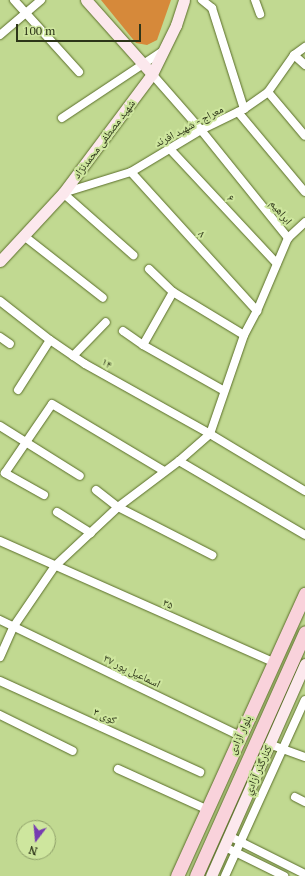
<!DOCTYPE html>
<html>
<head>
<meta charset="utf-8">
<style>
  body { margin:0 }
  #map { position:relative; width:305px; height:876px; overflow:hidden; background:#c1d991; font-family:"PT Serif","Noto Naskh Arabic",serif }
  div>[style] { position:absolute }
  .green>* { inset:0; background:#d6893a }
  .roads { filter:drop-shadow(0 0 1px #5a6e29) drop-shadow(0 0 1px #5a6e29) }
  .street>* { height:8px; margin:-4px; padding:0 4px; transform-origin:4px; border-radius:4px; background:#fff }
  .secondary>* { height:11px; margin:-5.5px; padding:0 5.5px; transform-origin:5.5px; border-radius:5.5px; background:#fce8ed }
  .primary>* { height:13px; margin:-6.5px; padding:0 6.5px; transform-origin:6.5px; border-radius:6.5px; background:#f9d2db }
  span { translate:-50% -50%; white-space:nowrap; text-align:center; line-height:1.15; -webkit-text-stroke:4px #cee69e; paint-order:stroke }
  .street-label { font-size:11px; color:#2d3519 }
  .north { position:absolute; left:16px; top:820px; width:40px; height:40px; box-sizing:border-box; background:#cee69e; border:1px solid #8e9f69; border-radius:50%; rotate:196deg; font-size:11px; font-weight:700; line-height:16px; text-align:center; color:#2d3519 }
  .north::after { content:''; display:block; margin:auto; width:14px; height:18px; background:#763bb1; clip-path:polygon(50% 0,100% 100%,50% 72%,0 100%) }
  .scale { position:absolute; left:16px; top:24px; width:125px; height:18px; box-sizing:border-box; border:2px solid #2d3519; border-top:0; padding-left:5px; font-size:12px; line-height:14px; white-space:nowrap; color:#2d3519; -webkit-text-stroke:3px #cee69e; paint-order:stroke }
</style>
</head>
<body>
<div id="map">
  <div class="green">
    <i style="clip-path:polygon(101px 0,171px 0,157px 40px,147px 45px,136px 43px)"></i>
  </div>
  <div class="roads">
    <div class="street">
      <i style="left:14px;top:0;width:97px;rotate:47.9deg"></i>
      <i style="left:202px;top:0;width:13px;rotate:39deg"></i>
      <i style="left:212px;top:8px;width:106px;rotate:72.4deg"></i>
      <i style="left:255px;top:0;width:15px;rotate:70deg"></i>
      <i style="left:0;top:35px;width:54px;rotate:-40.5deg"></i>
      <i style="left:294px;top:55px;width:15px;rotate:42deg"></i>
      <i style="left:152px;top:74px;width:74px;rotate:48.8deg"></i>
      <i style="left:201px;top:130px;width:139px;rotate:51.1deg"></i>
      <i style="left:268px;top:92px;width:57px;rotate:49.9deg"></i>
      <i style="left:238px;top:112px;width:104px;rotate:50.1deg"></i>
      <i style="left:62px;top:118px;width:121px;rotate:-33.6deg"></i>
      <i style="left:169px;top:148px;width:158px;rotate:47deg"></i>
      <i style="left:131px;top:172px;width:188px;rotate:47.8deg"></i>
      <i style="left:63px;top:193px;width:71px;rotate:-17.2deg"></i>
      <i style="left:131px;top:172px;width:82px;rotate:-31deg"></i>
      <i style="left:201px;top:130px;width:48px;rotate:-26deg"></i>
      <i style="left:244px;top:109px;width:29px;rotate:-35deg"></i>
      <i style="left:268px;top:92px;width:45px;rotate:-54.9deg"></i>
      <i style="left:294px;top:55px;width:14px;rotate:-36deg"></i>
      <i style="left:63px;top:193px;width:94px;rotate:41.5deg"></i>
      <i style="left:24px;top:236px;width:100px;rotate:38.1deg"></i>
      <i style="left:149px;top:269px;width:33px;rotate:44deg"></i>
      <i style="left:173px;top:292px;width:83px;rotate:31.2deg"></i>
      <i style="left:0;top:301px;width:63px;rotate:38deg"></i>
      <i style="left:50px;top:340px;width:42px;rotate:34.4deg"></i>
      <i style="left:85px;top:364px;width:143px;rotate:29.2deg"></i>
      <i style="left:210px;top:434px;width:111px;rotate:31deg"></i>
      <i style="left:123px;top:331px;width:24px;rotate:35deg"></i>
      <i style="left:143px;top:345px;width:92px;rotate:29.4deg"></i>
      <i style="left:0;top:337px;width:12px;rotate:35deg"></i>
      <i style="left:143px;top:345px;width:61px;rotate:-60.5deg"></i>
      <i style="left:73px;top:356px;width:47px;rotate:-45.9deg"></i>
      <i style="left:18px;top:390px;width:59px;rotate:-57.4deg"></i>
      <i style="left:0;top:426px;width:94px;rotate:32deg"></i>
      <i style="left:210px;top:434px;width:105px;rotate:-71deg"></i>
      <i style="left:244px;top:335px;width:27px;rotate:-62deg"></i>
      <i style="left:257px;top:311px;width:79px;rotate:-67deg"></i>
      <i style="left:288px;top:238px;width:23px;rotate:-43deg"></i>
      <i style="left:179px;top:461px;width:146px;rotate:30.4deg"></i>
      <i style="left:96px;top:490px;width:28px;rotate:38deg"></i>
      <i style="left:118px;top:507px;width:106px;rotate:27.1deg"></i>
      <i style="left:44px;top:495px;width:45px;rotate:-150.6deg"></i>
      <i style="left:5px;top:473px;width:83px;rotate:-55.7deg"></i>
      <i style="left:52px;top:404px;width:131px;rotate:30.9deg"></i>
      <i style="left:57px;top:512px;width:40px;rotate:32deg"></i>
      <i style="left:0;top:541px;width:299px;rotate:23.9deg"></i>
      <i style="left:0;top:620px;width:267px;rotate:25.8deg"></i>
      <i style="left:0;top:657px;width:34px;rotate:-66deg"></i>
      <i style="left:14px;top:626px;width:73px;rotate:-55.7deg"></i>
      <i style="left:55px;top:566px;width:86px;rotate:-43.1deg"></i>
      <i style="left:118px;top:507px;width:76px;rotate:-37deg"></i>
      <i style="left:179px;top:461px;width:41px;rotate:-41.1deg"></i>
      <i style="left:0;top:681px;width:220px;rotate:24.5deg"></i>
      <i style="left:0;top:715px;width:81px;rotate:26.3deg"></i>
      <i style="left:269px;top:744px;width:38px;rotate:20deg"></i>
      <i style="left:118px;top:769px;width:97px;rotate:24.4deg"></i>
      <i style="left:295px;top:797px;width:11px;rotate:27deg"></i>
      <i style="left:229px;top:836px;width:85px;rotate:26.6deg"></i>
      <i style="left:225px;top:847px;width:66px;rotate:26.2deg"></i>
      <i style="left:225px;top:876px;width:193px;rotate:-65.6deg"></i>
    </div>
    <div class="secondary">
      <i style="left:86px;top:0;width:99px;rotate:48.3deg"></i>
      <i style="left:0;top:261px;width:93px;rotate:-47.2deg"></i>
      <i style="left:63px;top:193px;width:149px;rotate:-53.2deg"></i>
      <i style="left:152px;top:74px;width:55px;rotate:-63.9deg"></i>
      <i style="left:176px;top:25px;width:26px;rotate:-72deg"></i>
      <i style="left:211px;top:876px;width:232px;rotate:-66.1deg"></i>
    </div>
    <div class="primary">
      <i style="left:177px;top:876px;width:310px;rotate:-65.6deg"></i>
      <i style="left:196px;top:876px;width:267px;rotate:-65.9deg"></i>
    </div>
  </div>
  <div class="street-label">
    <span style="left:189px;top:126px;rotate:-28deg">معراج - شهید افرند</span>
    <span style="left:104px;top:139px;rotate:-53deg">شهید مصطفی محمدنژاد</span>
    <span style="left:231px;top:198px;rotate:47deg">۶</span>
    <span style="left:281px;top:212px;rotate:51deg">ابراهیم</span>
    <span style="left:202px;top:234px;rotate:48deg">۸</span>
    <span style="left:107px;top:363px;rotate:29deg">۱۴</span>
    <span style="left:168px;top:604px;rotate:24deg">۳۵</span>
    <span style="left:132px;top:671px;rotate:26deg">اسماعیل پور ۳۷</span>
    <span style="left:105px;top:716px;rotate:24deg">کوی ۳</span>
    <span style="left:240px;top:735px;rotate:-66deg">بلوار آزادی</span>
    <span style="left:258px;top:770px;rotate:-66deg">کنارگذر آزادي</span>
  </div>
  <div class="north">N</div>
  <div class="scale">100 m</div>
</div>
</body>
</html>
